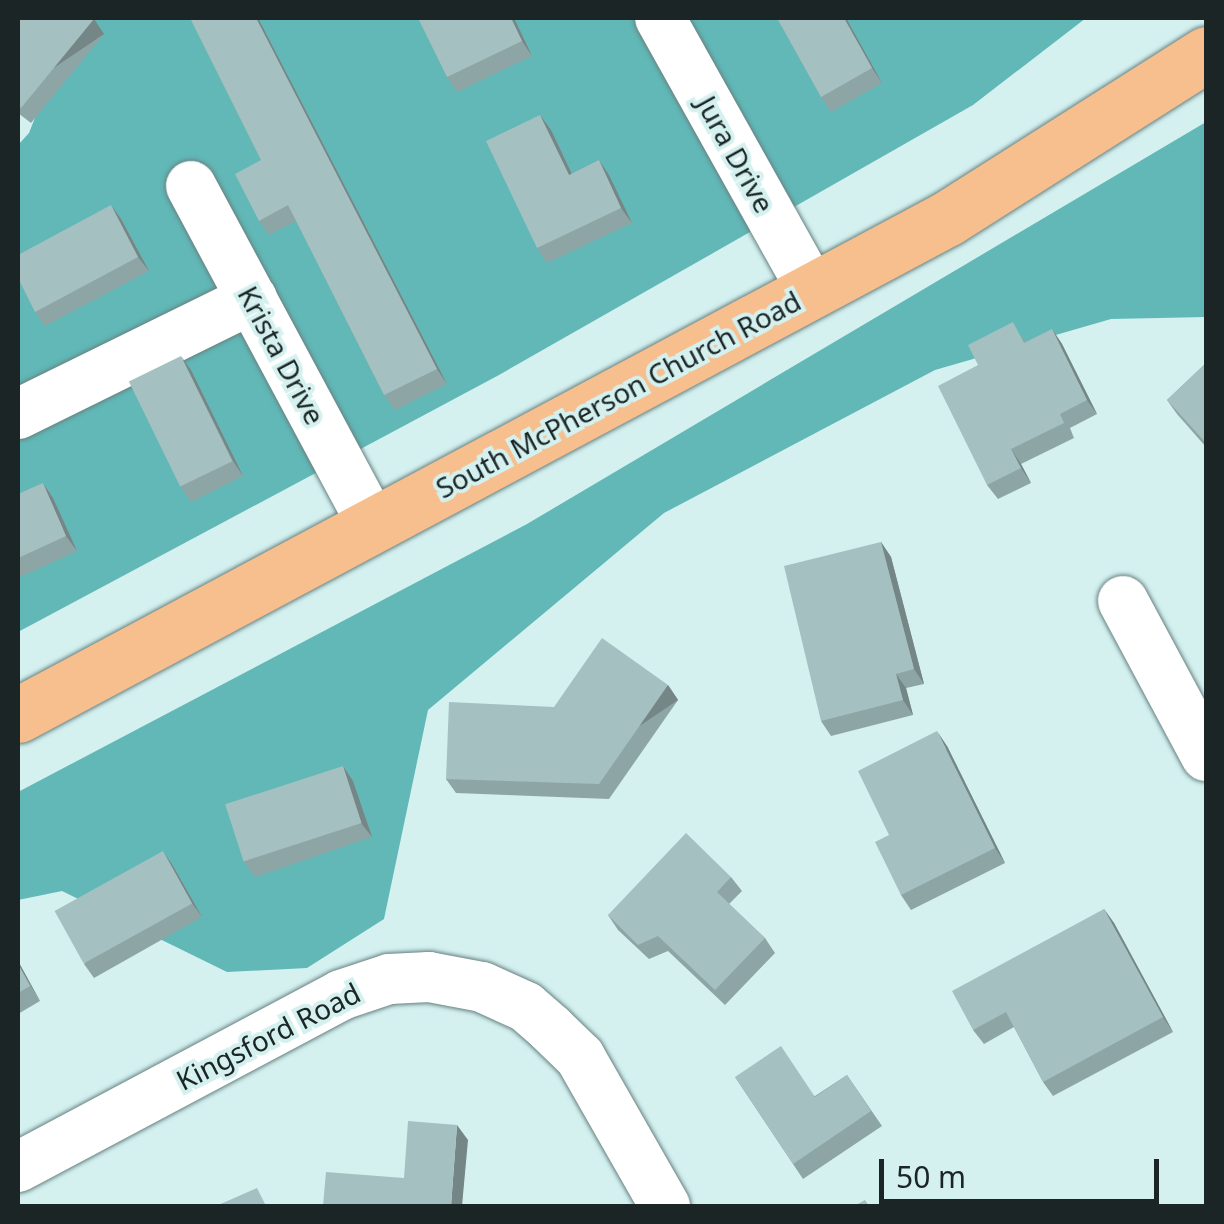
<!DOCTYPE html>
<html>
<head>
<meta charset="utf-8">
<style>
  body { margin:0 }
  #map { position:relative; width:1224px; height:1224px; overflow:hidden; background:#d4f1f0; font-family:"Noto Sans",sans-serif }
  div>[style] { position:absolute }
  .forest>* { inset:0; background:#61b8b7 }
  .roads { filter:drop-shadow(0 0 2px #678180) drop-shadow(0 0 2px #678180) }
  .minor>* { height:50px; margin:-25px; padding:0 25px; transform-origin:25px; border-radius:25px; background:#fff }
  .major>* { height:55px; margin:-27.5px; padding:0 27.5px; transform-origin:27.5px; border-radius:27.5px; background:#f7be8e }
  .wall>* { inset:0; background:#8ea5a5 }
  .shaded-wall>* { inset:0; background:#748686; transform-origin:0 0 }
  .building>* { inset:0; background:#a5c0c0; transform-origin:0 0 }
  span { translate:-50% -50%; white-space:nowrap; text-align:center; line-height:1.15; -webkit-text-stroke:8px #d4f1f0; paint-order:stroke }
  .street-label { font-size:28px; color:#1b2525 }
  .frame { position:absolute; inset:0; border:20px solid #1b2525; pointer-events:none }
  .scale { position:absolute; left:879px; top:1159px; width:280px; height:45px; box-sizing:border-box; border:5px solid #1b2525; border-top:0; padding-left:12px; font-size:30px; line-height:35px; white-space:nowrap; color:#1b2525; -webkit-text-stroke:8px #d4f1f0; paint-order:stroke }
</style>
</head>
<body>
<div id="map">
  <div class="forest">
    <i style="clip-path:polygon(74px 18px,1086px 18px,973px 105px,499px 375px,18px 632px,18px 145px,29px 133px)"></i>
    <i style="clip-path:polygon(1206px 122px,1206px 317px,1111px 319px,935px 370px,664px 513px,428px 710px,384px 919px,307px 968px,227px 972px,62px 891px,18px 900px,18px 792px,527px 524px)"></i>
  </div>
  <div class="roads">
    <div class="minor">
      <i style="left:660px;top:18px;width:312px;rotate:60.8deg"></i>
      <i style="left:191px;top:186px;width:385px;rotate:61.8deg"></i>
      <i style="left:18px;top:414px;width:261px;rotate:-26.2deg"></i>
      <i style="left:1123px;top:601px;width:176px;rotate:61.8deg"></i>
      <i style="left:18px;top:1167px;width:366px;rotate:-28deg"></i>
      <i style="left:341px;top:995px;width:51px;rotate:-18.4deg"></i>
      <i style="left:389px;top:979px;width:40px;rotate:-2.9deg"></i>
      <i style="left:429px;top:977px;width:54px;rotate:10.7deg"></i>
      <i style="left:482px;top:987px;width:48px;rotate:24.4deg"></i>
      <i style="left:526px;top:1007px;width:32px;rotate:41deg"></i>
      <i style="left:550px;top:1028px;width:42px;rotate:44deg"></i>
      <i style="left:580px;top:1057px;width:172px;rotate:60.3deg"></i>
    </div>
    <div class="major">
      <i style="left:18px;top:715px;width:1054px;rotate:-28.12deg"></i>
      <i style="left:948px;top:218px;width:306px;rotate:-32.4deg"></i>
    </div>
  </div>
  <div class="wall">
    <i style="clip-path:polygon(18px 18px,94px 19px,104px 34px,31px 123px,18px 113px)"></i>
    <i style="clip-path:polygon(190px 18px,258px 18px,447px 384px,395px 410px,384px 395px,296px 221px,269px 235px,259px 221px,261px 160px)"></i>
    <i style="clip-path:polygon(418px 18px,514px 18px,532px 56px,457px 92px,447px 77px)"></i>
    <i style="clip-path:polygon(777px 18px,846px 18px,882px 83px,831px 112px,821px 97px)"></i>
    <i style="clip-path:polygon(540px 115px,551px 130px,572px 173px,599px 160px,609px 175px,632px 223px,547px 263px,537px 248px)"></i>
    <i style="clip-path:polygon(111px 205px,121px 219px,149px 271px,45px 326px,35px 312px)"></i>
    <i style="clip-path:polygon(1052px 329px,1062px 344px,1097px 414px,1070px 428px,1074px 438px,1021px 464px,1031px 483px,998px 499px,987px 485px,978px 365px,1023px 337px,1026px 342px)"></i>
    <i style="clip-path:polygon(1206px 363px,1206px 447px,1177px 414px,1167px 400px)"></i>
    <i style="clip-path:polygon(191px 370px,243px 476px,191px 502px,181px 487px)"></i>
    <i style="clip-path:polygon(43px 483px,53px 498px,77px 551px,18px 578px,18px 494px)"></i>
    <i style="clip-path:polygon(881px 542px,891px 557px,924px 684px,906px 688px,913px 715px,831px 736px,821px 721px)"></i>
    <i style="clip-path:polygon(668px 685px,678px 700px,609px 799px,456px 793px,446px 779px)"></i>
    <i style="clip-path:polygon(947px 746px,1005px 863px,911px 910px,901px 895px,889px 835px)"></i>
    <i style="clip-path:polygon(343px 766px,353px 781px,372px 837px,255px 877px,244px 862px)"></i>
    <i style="clip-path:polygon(163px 851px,173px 866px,202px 917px,94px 978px,84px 964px)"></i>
    <i style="clip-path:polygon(731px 877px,742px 891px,729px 904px,765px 938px,775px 953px,725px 1005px,668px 951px,649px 959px,618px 930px,608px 915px)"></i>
    <i style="clip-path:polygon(1104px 909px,1114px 923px,1173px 1032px,1053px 1096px,1043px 1082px,1014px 1027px,984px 1044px,973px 1030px)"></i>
    <i style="clip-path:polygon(18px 961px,40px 1001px,18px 1014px)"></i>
    <i style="clip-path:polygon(847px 1075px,882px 1126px,803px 1179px,735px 1077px,815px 1096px)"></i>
  </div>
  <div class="shaded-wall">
    <i style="clip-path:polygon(256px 18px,258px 18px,447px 384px,437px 369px)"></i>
    <i style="clip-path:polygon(511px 18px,514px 18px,532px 56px,522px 41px)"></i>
    <i style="clip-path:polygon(844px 18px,846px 18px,882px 83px,872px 68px)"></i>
    <i style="left:94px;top:19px;width:18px;height:115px;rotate:56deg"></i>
    <i style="clip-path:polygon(540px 115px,551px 130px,579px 189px,569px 175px)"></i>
    <i style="clip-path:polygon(599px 160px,609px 175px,632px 223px,621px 208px)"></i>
    <i style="clip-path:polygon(111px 205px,121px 219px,149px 271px,138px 257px)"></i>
    <i style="clip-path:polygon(1052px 329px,1062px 344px,1097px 414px,1087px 400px)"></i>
    <i style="clip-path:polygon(181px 356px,191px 370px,243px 476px,233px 461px)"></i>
    <i style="clip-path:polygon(1011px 449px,1021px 464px,1031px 483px,1021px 468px)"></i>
    <i style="clip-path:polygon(43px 483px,53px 498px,77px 551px,66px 536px)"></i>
    <i style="clip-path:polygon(881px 542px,891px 557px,924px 684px,914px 669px)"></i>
    <i style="clip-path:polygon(896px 674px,906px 688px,913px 715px,903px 700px)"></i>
    <i style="left:668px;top:685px;width:18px;height:121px;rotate:56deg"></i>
    <i style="clip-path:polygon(937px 731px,947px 746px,1005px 863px,995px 848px)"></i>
    <i style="clip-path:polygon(343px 766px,353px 781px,372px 837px,361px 823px)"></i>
    <i style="clip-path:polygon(163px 851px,173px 866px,202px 917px,192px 903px)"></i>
    <i style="clip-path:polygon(1104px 909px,1114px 923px,1173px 1032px,1163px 1017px)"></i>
    <i style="clip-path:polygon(18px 961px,40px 1001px,18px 964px)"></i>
    <i style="clip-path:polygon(457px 1125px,468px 1140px,462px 1206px,451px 1206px)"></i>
  </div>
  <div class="building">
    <i style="clip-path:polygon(18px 18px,91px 18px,94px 19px,21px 108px,18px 106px)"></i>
    <i style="clip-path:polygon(190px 18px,256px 18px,437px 369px,384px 395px,288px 205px,259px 221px,235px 174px,261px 160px)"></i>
    <i style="clip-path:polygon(418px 18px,511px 18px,522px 41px,447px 77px)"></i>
    <i style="clip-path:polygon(777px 18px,844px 18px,872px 68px,821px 97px)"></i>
    <i style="clip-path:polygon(540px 115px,569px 175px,599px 160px,621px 208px,537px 248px,486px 141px)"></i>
    <i style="clip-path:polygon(111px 205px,138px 257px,35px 312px,18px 278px,18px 255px)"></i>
    <i style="clip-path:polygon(1013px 322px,1024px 343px,1052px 329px,1087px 400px,1060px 414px,1064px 423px,1011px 449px,1021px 468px,987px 485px,938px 386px,978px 365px,968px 345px)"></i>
    <i style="left:181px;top:356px;width:117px;height:58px;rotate:64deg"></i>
    <i style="clip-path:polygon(1206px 363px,1206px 443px,1167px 400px)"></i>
    <i style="clip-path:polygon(43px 483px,66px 536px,18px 558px,18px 494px)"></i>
    <i style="clip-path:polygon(881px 542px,914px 669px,896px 674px,903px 700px,821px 721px,784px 566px)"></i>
    <i style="clip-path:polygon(602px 638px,668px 685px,599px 784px,446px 779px,449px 702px,554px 707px)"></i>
    <i style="clip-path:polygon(937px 731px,995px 848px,901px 895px,875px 842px,889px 835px,858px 771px)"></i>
    <i style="left:343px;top:766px;width:60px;height:124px;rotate:72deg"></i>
    <i style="clip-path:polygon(686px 833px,731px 877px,717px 892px,765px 938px,715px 990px,658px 936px,638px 945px,608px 915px)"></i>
    <i style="left:163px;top:851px;width:60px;height:124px;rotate:61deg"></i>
    <i style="clip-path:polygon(1104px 909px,1163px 1017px,1043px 1082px,1006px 1012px,973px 1030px,952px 991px)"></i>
    <i style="clip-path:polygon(18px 964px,30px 986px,18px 993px)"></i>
    <i style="clip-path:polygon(781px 1046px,815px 1097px,847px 1075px,871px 1111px,793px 1164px,735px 1077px)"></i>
    <i style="clip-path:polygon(408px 1121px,457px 1125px,451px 1206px,323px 1206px,326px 1172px,404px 1178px)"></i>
    <i style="clip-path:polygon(257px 1188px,266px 1206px,216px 1206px)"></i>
    <i style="clip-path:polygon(865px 1200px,869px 1206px,854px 1206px)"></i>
  </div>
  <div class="street-label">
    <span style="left:736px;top:154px;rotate:61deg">Jura Drive</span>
    <span style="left:282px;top:355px;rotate:62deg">Krista Drive</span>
    <span style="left:618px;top:394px;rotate:-28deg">South McPherson Church Road</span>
    <span style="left:268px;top:1036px;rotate:-27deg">Kingsford Road</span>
  </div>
  <div class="frame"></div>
  <div class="scale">50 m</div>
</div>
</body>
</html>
